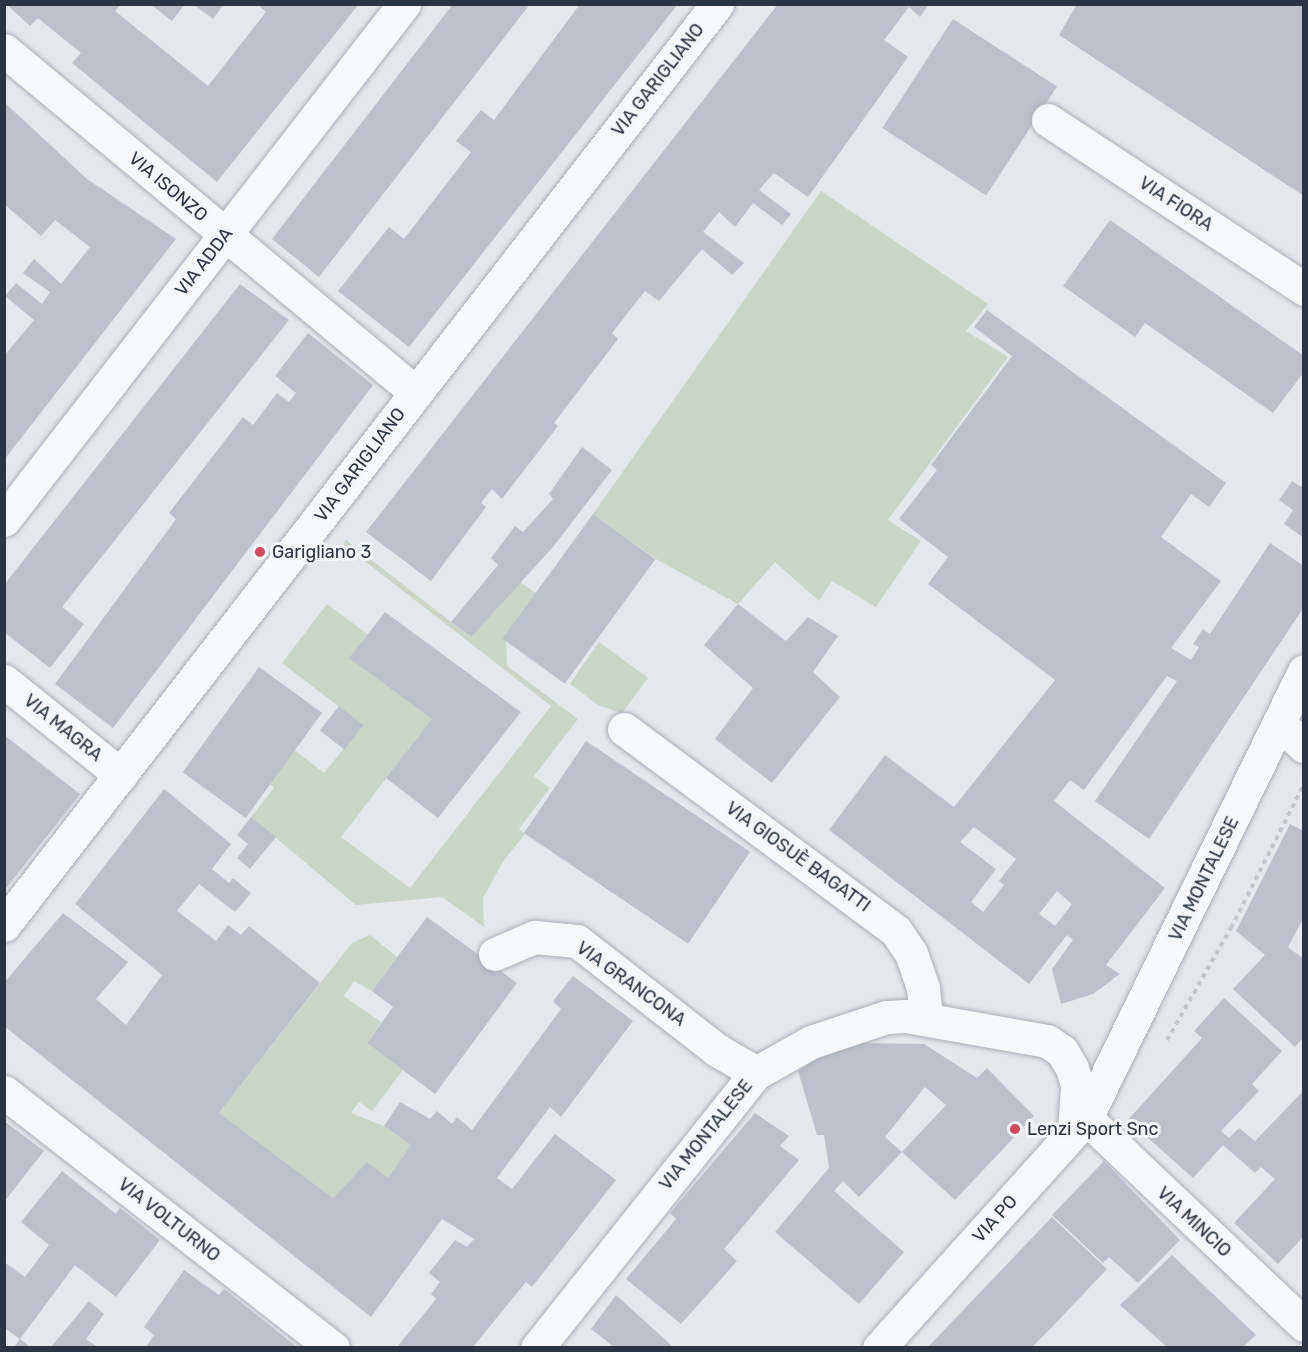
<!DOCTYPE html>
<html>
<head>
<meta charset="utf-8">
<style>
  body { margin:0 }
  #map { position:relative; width:1308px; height:1352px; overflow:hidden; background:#e4e7ec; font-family:Rubik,sans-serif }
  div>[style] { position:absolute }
  .green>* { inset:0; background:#c9d6c5 }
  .building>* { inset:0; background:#bbc0ca; transform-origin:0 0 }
  .path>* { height:4px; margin-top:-2px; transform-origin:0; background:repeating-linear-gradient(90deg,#c2c5cb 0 4.5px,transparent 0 9px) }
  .roads { filter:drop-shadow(0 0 2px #a9aeb7) drop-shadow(0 0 2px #a9aeb7) }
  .minor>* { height:33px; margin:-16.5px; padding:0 16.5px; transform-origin:16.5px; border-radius:16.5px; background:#f7f8fa }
  .dots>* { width:16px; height:16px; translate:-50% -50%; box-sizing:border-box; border:3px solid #f4f6f9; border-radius:50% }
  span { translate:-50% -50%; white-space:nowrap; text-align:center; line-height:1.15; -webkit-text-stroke:6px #f4f6f9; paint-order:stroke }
  .street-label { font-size:18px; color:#2b3445 }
  .poi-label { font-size:18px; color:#2b3445 }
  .left { translate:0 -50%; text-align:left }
  .frame { position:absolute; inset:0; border:6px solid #2b3445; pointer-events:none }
</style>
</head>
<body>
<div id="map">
  <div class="green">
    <i style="clip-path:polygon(821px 191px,988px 304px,966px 331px,1008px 357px,888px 520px,921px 541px,876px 607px,832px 581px,819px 601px,775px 562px,738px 604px,656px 559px,593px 514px)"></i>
    <i style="clip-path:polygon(346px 540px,470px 637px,520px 582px,537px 594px,506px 640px,507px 666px,578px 719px,534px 776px,550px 788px,519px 829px,525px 834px,504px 860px,483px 898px,484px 927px,442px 897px,356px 905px,251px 817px,274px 788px,266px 781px,292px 748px,324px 773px,363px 725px,282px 663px,327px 604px,367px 634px,350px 658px,432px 719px,341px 837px,410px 888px,551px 706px,343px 544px)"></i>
    <i style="clip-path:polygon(599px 642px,648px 678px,622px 713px,598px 705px,570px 684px)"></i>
    <i style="clip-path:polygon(370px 935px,397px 957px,372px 991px,354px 981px,344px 996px,381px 1022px,367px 1043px,403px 1070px,372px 1111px,359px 1102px,351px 1113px,384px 1126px,411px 1145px,388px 1178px,367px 1162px,333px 1198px,219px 1113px,352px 943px)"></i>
  </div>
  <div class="building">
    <i style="clip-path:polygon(6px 4px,121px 4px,115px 11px,208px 86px,266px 12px,257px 4px,359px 4px,217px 182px,72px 63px,81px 53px,38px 18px,30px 26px)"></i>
    <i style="clip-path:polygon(150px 4px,185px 4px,172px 21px)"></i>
    <i style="clip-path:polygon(193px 4px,224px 4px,213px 19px)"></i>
    <i style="clip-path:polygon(453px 4px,530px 4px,319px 277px,272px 239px)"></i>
    <i style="clip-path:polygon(580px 4px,678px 4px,409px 347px,338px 291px,389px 227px,404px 239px,471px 152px,456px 141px,481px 110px,494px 120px)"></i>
    <i style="clip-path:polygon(778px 4px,929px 4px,920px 17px,909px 7px,884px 40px,908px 57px,808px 197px,774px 173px,759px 190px,791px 214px,782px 225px,753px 203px,735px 227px,719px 212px,703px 232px,744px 263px,732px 275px,702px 249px,659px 301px,645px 291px,612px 333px,618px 339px,554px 423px,558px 426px,502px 499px,492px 489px,481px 503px,486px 507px,431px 581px,366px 532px)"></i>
    <i style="clip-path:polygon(1077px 4px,1304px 4px,1304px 196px,1059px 35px)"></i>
    <i style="left:953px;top:19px;width:124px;height:130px;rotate:33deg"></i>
    <i style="clip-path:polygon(4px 102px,87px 179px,176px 239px,4px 460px,4px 356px,34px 320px,5px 296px,16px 283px,42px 304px,50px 292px,23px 273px,34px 259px,61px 284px,90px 247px,55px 220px,41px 236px,4px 204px)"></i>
    <i style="clip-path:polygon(1110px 220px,1304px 356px,1304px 372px,1273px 413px,1145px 323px,1135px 337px,1063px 286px)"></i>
    <i style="clip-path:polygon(240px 284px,289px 320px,62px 607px,84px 624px,50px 668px,4px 632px,4px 585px)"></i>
    <i style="clip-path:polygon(evenodd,987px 310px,1226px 483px,1209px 507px,1191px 494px,1161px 537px,1221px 581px,1171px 648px,1191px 660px,1199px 647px,1193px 644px,1203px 629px,1210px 634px,1270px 543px,1304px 566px,1304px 607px,1149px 839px,1095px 801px,1177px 681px,1167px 676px,1084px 790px,1070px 780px,1054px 801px,1165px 888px,1106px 965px,1120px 974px,1093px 994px,1061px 1004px,1052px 969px,1073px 940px,1067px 935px,1029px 984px,829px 830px,885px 755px,954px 807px,1055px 680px,928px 584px,948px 557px,899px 519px,937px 470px,931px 465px,1012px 356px,974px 327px,987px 310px,974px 827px,1016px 859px,999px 881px,1004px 885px,983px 912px,971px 902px,996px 869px,960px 842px,974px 827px,987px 310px,1057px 891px,1072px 904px,1055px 926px,1039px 914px,1057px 891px)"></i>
    <i style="clip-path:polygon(308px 333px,373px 385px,113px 728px,55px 684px,176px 519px,169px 513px,243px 417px,253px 425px,277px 393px,289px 402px,296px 393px,275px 376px)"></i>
    <i style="clip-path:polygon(582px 447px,612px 470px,553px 547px,471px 637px,451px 622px,498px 565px,491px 558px,515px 526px,523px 532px,553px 499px,549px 494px)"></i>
    <i style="clip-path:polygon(1292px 481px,1301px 487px,1304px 482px,1304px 538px,1284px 524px,1293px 510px,1279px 500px)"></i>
    <i style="left:593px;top:514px;width:77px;height:154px;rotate:36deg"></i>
    <i style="clip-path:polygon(738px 604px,786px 641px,808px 617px,838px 636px,813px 672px,840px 697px,772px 783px,715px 739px,753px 688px,704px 645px)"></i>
    <i style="clip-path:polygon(385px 612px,521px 712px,438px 818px,386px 778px,432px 719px,349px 658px)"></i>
    <i style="left:259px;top:667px;width:78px;height:130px;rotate:36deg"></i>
    <i style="left:339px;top:706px;width:31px;height:31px;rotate:38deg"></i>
    <i style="clip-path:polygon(4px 735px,80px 794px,4px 891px)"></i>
    <i style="left:586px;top:741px;width:198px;height:111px;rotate:34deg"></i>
    <i style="clip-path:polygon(164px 789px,231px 844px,212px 869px,229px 883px,233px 878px,251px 893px,235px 912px,199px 884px,177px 911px,216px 941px,228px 925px,241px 935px,249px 926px,320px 983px,219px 1113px,333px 1198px,367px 1162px,388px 1178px,411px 1145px,384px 1126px,400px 1102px,430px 1119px,437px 1111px,452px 1124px,457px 1117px,472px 1130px,561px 1009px,553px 1001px,573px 976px,633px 1021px,561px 1117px,550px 1107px,497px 1178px,512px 1189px,555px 1134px,616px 1180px,532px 1287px,526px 1282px,473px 1347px,397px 1347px,436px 1299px,431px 1294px,440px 1282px,429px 1273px,455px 1240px,467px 1247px,474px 1239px,442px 1219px,371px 1317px,4px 1026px,4px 983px,63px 913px,128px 962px,96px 999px,126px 1025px,162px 975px,75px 904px)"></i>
    <i style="clip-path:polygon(251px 817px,276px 837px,250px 869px,237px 858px,248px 844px,237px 835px)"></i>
    <i style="clip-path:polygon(1290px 824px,1304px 831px,1304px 917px,1288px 947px,1304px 959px,1304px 1037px,1295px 1047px,1233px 989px,1265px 955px,1236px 931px)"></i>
    <i style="clip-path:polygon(427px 917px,517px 983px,435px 1094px,367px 1043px,393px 1007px,372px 991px)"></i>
    <i style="clip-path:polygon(1224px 998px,1282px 1051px,1252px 1084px,1259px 1091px,1221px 1131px,1229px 1138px,1239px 1128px,1255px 1141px,1304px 1090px,1304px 1236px,1278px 1264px,1234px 1223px,1275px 1179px,1261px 1167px,1255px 1173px,1223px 1145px,1193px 1178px,1128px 1120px,1202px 1038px,1194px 1031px)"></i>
    <i style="clip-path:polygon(evenodd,863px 1043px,924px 1044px,977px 1078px,987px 1068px,1034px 1116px,955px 1200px,902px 1152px,859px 1197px,843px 1181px,834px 1191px,904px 1252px,859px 1304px,775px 1232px,829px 1168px,824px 1135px,817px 1135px,798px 1071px,826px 1052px,863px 1043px,925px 1087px,946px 1105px,902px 1152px,885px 1137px,925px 1087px)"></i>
    <i style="clip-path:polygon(755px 1113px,789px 1136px,780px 1146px,799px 1160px,724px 1249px,737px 1261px,681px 1324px,626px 1279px,676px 1219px,670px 1213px)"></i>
    <i style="clip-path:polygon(4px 1121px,44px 1151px,4px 1202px)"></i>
    <i style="clip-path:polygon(1104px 1161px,1180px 1240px,1138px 1283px,1109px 1257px,1103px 1263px,1052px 1215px)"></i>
    <i style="clip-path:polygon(62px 1171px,116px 1214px,120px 1208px,160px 1240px,116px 1297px,75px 1265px,20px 1339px,30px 1347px,14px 1347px,20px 1339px,4px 1328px,4px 1262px,25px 1277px,49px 1245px,21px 1222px)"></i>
    <i style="clip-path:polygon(1052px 1217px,1107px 1269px,1053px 1326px,1032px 1347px,928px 1347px)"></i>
    <i style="clip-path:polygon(1172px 1255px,1256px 1335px,1243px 1347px,1167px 1347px,1120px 1305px)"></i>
    <i style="clip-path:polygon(184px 1270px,219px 1295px,224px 1289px,297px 1347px,146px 1347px,154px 1335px,144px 1327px)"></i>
    <i style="clip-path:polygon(616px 1295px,671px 1345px,670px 1347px,614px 1347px,591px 1329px)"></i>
    <i style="clip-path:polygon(89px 1301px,104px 1314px,86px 1339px,98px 1347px,51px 1347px)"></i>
  </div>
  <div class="path">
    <i style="left:1167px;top:1040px;width:129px;rotate:-60.3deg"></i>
    <i style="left:1231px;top:928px;width:161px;rotate:-63.1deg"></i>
  </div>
  <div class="roads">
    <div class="minor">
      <i style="left:4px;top:50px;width:535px;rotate:39.76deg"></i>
      <i style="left:1048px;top:120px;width:307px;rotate:33.4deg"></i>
      <i style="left:4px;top:520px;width:653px;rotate:-52.22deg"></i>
      <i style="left:4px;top:681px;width:150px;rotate:38.8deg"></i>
      <i style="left:1279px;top:723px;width:34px;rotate:43deg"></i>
      <i style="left:624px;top:729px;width:339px;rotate:36.6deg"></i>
      <i style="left:896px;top:931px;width:27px;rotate:56deg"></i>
      <i style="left:911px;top:953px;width:37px;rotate:71deg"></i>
      <i style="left:923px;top:988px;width:30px;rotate:84deg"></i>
      <i style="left:4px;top:925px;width:1165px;rotate:-52.25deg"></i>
      <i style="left:495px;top:954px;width:43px;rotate:-23.6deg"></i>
      <i style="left:534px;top:937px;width:43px;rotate:5.3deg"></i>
      <i style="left:577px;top:941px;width:177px;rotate:37.9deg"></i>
      <i style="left:717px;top:1050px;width:45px;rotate:30.5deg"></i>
      <i style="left:4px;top:1092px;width:417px;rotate:37.9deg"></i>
      <i style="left:1086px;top:1118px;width:301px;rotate:43.5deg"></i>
      <i style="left:537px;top:1348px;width:352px;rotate:-51.5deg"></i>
      <i style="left:756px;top:1073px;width:63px;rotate:-29.4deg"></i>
      <i style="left:811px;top:1042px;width:79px;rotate:-18.4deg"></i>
      <i style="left:886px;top:1017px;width:20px;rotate:-3deg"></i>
      <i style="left:906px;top:1016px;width:143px;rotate:10.1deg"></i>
      <i style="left:1047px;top:1041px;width:18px;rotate:34deg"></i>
      <i style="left:1062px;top:1051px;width:20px;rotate:60deg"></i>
      <i style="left:1072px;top:1068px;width:19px;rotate:74deg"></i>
      <i style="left:1077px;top:1086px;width:45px;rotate:93.8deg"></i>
      <i style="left:879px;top:1348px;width:309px;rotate:-48deg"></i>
      <i style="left:1086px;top:1118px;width:497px;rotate:-64deg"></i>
    </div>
  </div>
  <div class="dots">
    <i style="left:260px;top:552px;background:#d1495b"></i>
    <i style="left:1015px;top:1129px;background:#d1495b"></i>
  </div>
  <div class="street-label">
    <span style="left:658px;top:80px;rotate:-52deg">VIA GARIGLIANO</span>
    <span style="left:168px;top:187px;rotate:40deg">VIA ISONZO</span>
    <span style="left:1176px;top:204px;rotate:33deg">VIA FIORA</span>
    <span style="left:204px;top:262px;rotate:-52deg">VIA ADDA</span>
    <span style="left:360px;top:465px;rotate:-53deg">VIA GARIGLIANO</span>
    <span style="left:63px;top:728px;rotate:39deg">VIA MAGRA</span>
    <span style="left:798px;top:857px;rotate:36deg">VIA GIOSUÈ BAGATTI</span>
    <span style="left:1204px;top:879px;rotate:-64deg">VIA MONTALESE</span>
    <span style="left:631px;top:984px;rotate:36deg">VIA GRANCONA</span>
    <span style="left:706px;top:1135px;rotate:-51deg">VIA MONTALESE</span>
    <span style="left:995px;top:1219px;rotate:-48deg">VIA PO</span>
    <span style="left:169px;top:1220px;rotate:38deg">VIA VOLTURNO</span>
    <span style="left:1194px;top:1222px;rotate:43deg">VIA MINCIO</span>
  </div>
  <div class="poi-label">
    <span class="left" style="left:272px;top:552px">Garigliano 3</span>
    <span class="left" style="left:1027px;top:1129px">Lenzi Sport Snc</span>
  </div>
  <div class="frame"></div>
</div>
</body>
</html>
